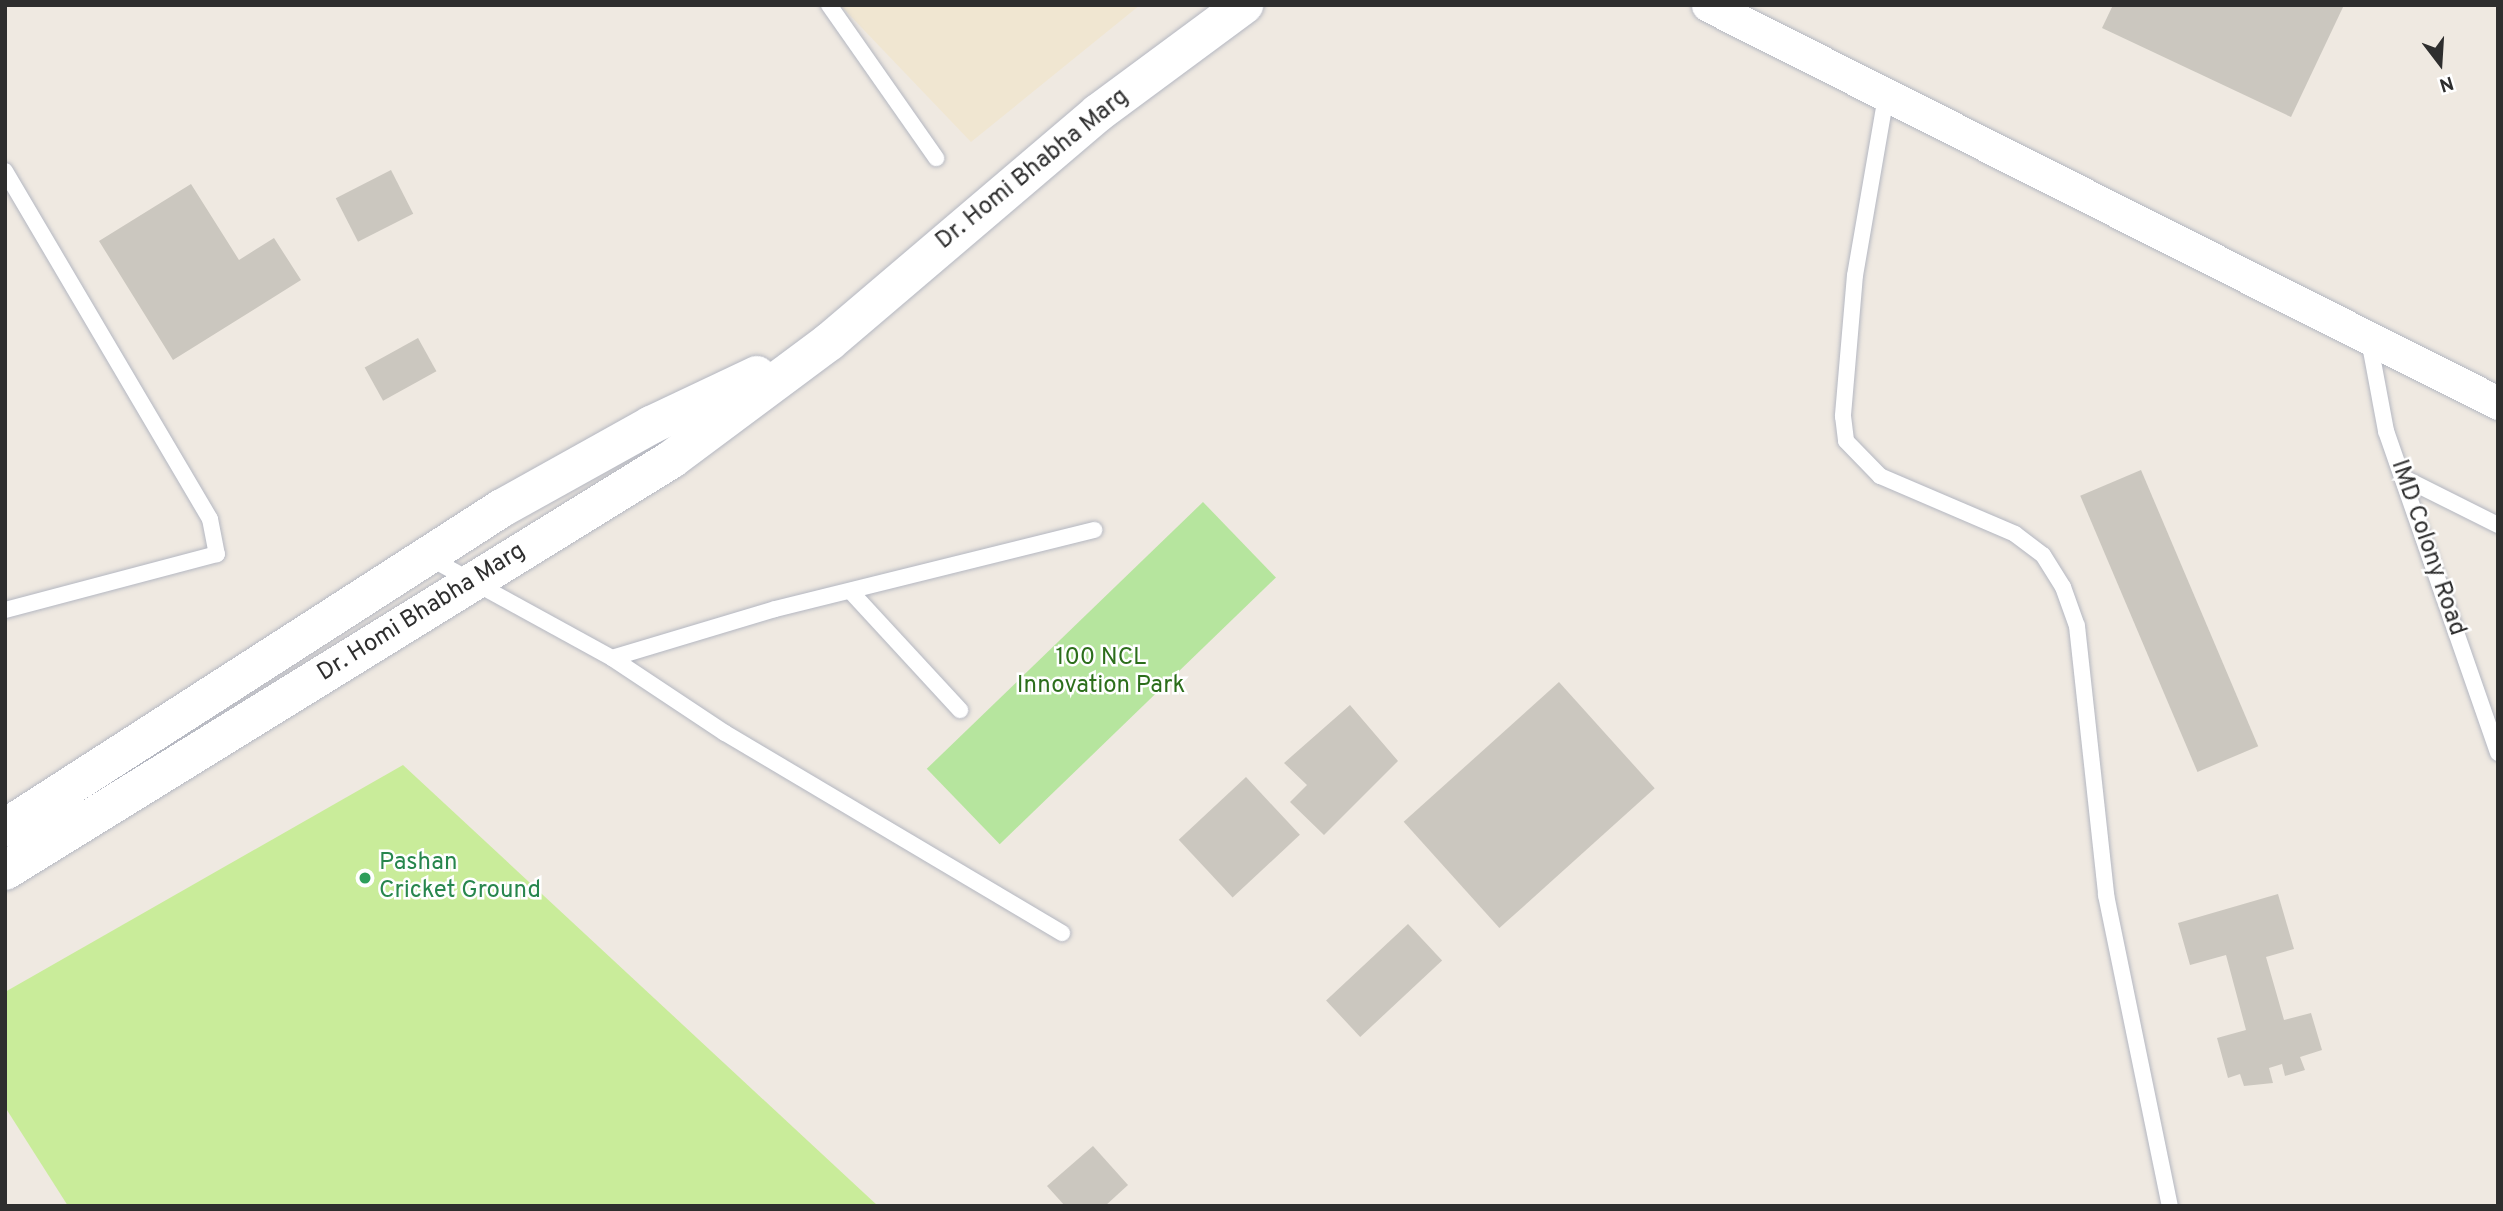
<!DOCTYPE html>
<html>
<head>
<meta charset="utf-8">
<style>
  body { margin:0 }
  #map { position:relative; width:2503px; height:1211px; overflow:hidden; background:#efe9e1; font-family:Overpass,sans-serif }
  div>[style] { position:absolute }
  .education>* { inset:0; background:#f0e6d1 }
  .green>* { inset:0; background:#b6e59e; transform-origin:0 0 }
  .pitch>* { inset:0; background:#c9ec9a }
  .building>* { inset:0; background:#cbc7bf; transform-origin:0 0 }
  .roads { filter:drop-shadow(0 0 2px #b4b7c1) drop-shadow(0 0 2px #b4b7c1) }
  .lane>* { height:16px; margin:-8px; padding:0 8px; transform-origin:8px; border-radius:8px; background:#fff }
  .street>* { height:33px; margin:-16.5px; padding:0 16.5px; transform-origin:16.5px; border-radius:16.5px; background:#fff }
  .secondary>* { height:38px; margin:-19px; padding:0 19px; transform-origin:19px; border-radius:19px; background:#fff }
  .dots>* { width:19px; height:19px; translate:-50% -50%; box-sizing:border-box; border:4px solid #fff; border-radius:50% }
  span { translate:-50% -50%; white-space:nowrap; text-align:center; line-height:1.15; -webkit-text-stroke:5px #fff; paint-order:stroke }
  .street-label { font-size:24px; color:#2e2e2e }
  .park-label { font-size:24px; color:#2c6e1b }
  .leisure-label { font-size:24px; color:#27864d }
  .left { translate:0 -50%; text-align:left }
  .frame { position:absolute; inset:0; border:7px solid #2e2e2e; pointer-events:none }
  .north { position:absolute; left:2405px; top:28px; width:70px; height:70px; -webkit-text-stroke:5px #fff; paint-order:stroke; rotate:163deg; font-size:19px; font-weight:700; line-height:28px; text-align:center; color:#2e2e2e }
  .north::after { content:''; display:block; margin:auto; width:24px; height:32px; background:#2e2e2e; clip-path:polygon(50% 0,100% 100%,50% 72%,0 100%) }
</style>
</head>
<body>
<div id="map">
  <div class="education">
    <i style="clip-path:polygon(840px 5px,1140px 5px,971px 142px)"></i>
  </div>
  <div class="green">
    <i style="left:1203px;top:502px;width:105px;height:384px;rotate:46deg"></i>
  </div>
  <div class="pitch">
    <i style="clip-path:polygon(403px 765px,878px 1206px,68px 1206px,5px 1107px,5px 992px)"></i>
  </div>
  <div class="building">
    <i style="clip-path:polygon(2113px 5px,2344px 5px,2291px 117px,2102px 28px)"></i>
    <i style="left:391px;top:170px;width:49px;height:62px;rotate:63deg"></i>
    <i style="clip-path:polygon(191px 184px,239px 260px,274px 238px,301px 280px,173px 360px,99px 241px)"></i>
    <i style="left:418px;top:338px;width:38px;height:61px;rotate:61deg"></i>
    <i style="left:2141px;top:470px;width:300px;height:66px;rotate:67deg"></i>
    <i style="left:1559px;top:682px;width:143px;height:209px;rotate:48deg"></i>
    <i style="clip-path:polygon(1350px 705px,1398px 761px,1324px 835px,1290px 802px,1307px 785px,1284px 763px)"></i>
    <i style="left:1246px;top:777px;width:79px;height:92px;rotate:47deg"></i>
    <i style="clip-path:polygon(2278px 894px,2294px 949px,2266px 957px,2284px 1020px,2311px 1013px,2322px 1050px,2300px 1057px,2305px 1070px,2285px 1076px,2282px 1064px,2269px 1068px,2273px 1083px,2244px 1086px,2240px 1074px,2228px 1078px,2217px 1038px,2246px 1030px,2226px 955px,2190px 965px,2178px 923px)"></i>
    <i style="left:1408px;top:924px;width:50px;height:112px;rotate:47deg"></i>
    <i style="clip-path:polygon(1093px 1146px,1128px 1185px,1105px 1206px,1065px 1206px,1047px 1186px)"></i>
  </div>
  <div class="roads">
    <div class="lane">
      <i style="left:829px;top:5px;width:187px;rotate:55deg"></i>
      <i style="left:1886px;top:96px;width:182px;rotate:99.8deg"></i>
      <i style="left:1855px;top:275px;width:142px;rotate:94.9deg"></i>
      <i style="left:1843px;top:416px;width:25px;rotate:83deg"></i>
      <i style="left:1846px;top:441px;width:49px;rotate:45.8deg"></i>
      <i style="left:1880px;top:476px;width:147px;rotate:23.2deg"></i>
      <i style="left:2015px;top:534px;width:35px;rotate:37deg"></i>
      <i style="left:2043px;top:555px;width:38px;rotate:58deg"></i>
      <i style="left:2063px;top:587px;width:41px;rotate:70.3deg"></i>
      <i style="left:2077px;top:626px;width:271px;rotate:83.8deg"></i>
      <i style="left:2106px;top:895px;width:318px;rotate:78.4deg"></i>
      <i style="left:5px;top:171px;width:404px;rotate:59.5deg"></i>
      <i style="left:210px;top:519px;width:36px;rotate:79deg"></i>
      <i style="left:217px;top:554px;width:219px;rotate:165.2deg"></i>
      <i style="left:2369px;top:340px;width:93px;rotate:79.4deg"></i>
      <i style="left:2386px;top:431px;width:341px;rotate:70.8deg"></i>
      <i style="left:2402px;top:477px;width:107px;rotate:26.6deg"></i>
      <i style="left:430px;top:558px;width:208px;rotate:28.8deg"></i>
      <i style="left:612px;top:658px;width:136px;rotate:33.6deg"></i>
      <i style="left:725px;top:733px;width:392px;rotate:30.7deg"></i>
      <i style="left:853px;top:594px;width:158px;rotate:47.3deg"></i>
      <i style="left:612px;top:658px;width:170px;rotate:-16.7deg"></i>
      <i style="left:775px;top:609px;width:329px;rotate:-13.9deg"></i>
    </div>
    <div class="street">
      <i style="left:1708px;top:5px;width:885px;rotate:26.74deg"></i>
    </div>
    <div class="secondary">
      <i style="left:5px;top:828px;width:591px;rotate:-32.78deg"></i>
      <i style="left:502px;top:508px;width:171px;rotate:-29.1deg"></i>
      <i style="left:651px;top:425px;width:117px;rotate:-25.3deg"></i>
      <i style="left:5px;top:871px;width:784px;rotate:-31.7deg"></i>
      <i style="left:672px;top:459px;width:196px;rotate:-36.7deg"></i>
      <i style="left:829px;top:342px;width:353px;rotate:-40.4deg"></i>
      <i style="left:1098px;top:113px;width:182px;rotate:-36.5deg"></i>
    </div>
  </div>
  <div class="dots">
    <i style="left:365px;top:878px;background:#2e9e5b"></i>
  </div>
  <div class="street-label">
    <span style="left:1033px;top:170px;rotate:-39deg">Dr. Homi Bhabha Marg</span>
    <span style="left:2427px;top:548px;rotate:71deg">IMD Colony Road</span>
    <span style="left:422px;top:613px;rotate:-32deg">Dr. Homi Bhabha Marg</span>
  </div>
  <div class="park-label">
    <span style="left:1101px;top:673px">100 NCL<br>Innovation Park</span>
  </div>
  <div class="leisure-label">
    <span class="left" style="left:379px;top:878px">Pashan<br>Cricket Ground</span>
  </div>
  <div class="frame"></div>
  <div class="north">N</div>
</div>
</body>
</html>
